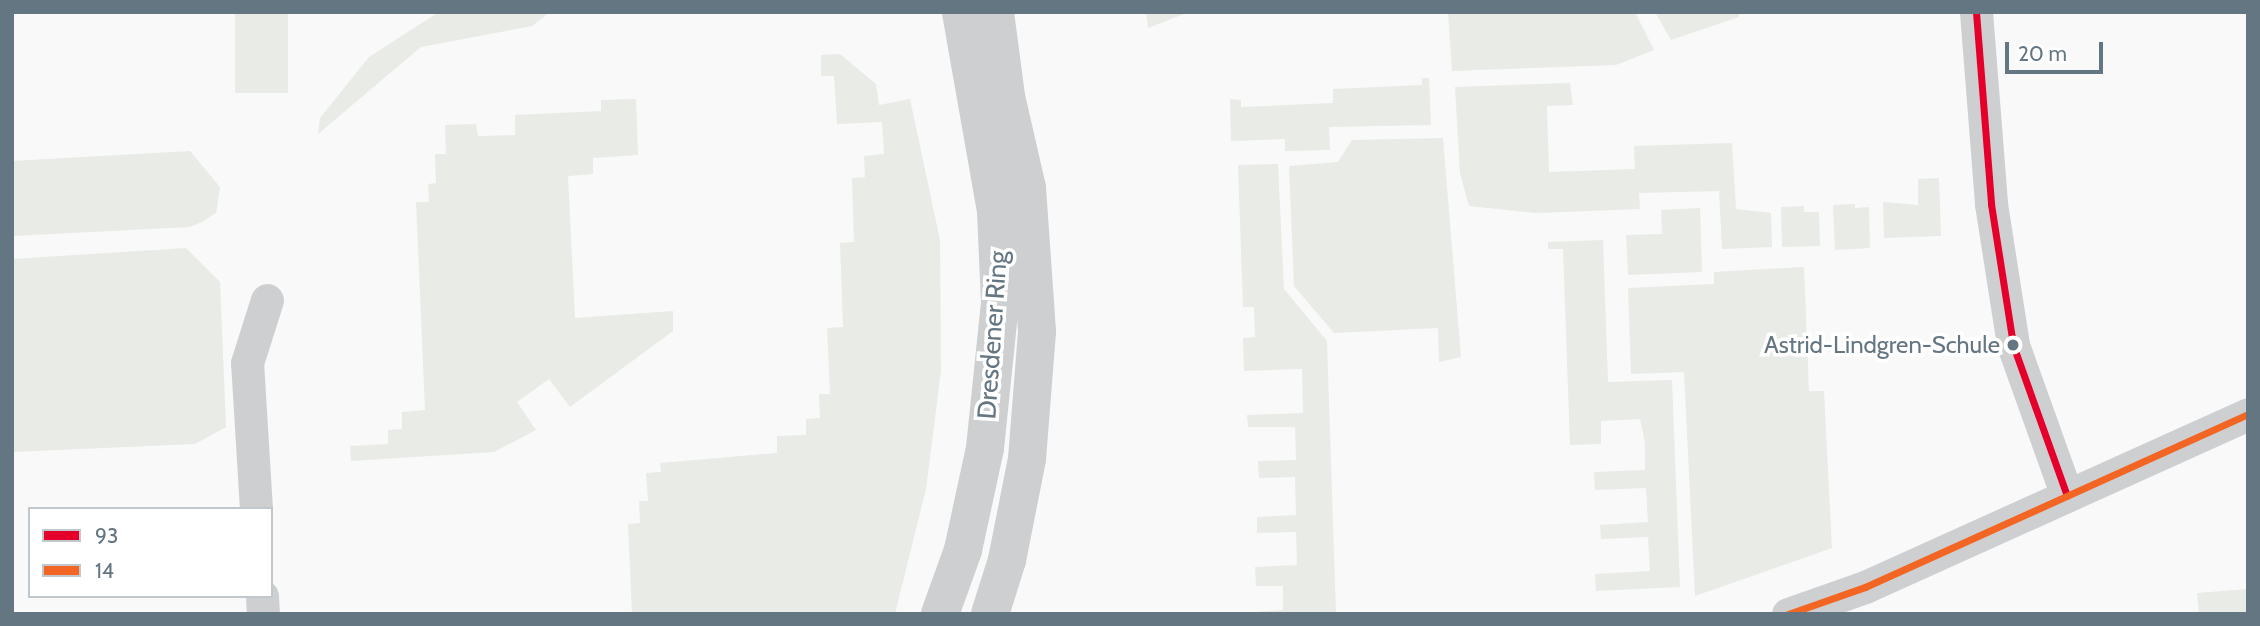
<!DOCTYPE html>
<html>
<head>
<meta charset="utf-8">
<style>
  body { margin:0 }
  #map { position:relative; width:2260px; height:626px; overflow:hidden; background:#f9f9f9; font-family:Cabin,sans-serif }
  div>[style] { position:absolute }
  .green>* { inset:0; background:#e8ebe6; transform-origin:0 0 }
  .minor>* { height:33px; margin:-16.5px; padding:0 16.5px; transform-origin:16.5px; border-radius:16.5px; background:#cecfd0 }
  .tertiary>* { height:38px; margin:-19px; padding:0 19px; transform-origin:19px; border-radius:19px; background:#cecfd0 }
  .bus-1>* { height:7px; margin:-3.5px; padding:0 3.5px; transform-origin:3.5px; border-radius:3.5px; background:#e4002b }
  .bus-2>* { height:7px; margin:-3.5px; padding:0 3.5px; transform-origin:3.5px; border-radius:3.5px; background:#f26522 }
  .dots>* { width:19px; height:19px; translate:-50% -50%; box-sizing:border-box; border:4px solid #fff; border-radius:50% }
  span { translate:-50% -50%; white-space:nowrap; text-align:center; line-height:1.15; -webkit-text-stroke:7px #fff; paint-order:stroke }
  .bus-label { font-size:24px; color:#657683 }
  .right { translate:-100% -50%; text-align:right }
  .street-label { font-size:26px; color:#657683 }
  .frame { position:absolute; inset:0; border:14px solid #657683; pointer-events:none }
  .legend { position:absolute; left:28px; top:507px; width:245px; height:91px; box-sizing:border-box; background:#fff; border:2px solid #c1c8cd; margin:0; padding:9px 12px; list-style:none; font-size:21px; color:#657683 }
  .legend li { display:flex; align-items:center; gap:14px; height:35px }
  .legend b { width:35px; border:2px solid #c1c8cd }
  .scale { position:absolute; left:2005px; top:42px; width:98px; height:32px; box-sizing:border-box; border:4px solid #657683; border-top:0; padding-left:9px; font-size:21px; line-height:24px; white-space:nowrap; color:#657683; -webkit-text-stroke:5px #fff; paint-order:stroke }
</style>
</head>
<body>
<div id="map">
  <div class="green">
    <i style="left:235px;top:12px;width:53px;height:81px"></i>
    <i style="clip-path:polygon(439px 12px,550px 12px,532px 26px,421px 47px,318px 134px,320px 118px,369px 57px)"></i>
    <i style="clip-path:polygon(1146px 12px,1189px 12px,1148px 28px)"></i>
    <i style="clip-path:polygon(1448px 12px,1635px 12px,1654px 50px,1616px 65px,1452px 71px)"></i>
    <i style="clip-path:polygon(1655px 12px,1739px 12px,1739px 17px,1671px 40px)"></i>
    <i style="clip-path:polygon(840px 54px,876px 84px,879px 105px,910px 99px,940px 240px,941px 371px,926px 489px,895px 614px,632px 614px,628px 524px,640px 523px,639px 501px,648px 501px,646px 473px,661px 472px,660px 463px,777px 453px,777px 436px,806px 435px,806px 419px,820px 418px,819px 394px,830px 394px,827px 328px,843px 327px,840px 243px,854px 242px,852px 178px,865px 177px,864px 156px,884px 154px,882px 122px,837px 124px,834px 76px,821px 76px,821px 55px)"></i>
    <i style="clip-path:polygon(1422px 78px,1429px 78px,1431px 125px,1329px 127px,1330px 150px,1285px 151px,1285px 139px,1231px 141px,1230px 99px,1241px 100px,1241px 107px,1333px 103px,1333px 89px,1422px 85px)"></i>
    <i style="clip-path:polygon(1570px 83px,1573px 105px,1547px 106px,1549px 172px,1635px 169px,1634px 146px,1732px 143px,1736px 209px,1771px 213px,1772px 247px,1722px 249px,1719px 191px,1639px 193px,1640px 209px,1535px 213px,1469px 206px,1460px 174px,1455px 87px)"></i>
    <i style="clip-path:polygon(636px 99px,638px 155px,593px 158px,593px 174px,568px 176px,575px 318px,673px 311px,673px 331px,570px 407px,549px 379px,517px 402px,536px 430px,494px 452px,351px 461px,350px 446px,388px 444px,388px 430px,402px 429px,402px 412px,425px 410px,416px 202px,429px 202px,428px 184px,436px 183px,435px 154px,446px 154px,445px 125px,476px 124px,478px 136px,515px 135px,515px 115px,601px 111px,601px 100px)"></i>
    <i style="clip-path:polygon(1443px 138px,1461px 357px,1439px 362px,1438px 328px,1334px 333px,1294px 286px,1289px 166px,1338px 162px,1352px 140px)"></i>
    <i style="clip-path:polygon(190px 151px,220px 187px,216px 213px,202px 222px,190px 227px,12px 236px,12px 161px)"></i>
    <i style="clip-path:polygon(1278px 164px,1284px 289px,1327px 341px,1336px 614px,1231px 614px,1283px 610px,1283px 586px,1256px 586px,1255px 567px,1297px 565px,1296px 532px,1257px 533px,1257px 517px,1296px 515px,1295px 477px,1259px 478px,1258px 461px,1296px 460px,1295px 427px,1248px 427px,1247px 415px,1303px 413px,1302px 369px,1244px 371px,1243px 338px,1255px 337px,1254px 307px,1243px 307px,1238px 165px)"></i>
    <i style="clip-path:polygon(1939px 178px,1941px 236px,1884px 238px,1883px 202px,1918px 205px,1918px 179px)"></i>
    <i style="clip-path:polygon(1855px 204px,1855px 208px,1869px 207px,1870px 248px,1835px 250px,1833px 205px)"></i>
    <i style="clip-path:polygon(1804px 206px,1804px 212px,1819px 212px,1820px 246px,1782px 247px,1781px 207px)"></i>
    <i style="clip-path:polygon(1700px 208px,1702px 272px,1628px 275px,1626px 235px,1662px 234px,1661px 210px)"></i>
    <i style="clip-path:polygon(1603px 240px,1608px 382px,1672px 380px,1680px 587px,1596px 591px,1595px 574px,1650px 571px,1648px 537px,1601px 539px,1600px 525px,1648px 522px,1646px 488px,1595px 490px,1594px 472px,1645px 470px,1645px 443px,1640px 419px,1601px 421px,1601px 444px,1570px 445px,1563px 249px,1548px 249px,1548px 242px)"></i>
    <i style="clip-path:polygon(186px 248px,220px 282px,226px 427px,195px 444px,12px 452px,12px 259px)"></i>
    <i style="clip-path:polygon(1804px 267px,1809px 391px,1824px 391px,1832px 548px,1695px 596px,1684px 372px,1631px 374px,1628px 288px,1714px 284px,1714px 272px)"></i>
    <i style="clip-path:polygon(2248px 589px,2248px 614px,2199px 614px,2197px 593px)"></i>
  </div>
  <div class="minor">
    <i style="left:1976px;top:12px;width:193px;rotate:85.5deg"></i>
    <i style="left:1991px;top:204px;width:143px;rotate:81.1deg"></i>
    <i style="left:2013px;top:345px;width:160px;rotate:70.3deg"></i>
    <i style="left:256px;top:509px;width:146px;rotate:-93.5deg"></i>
    <i style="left:247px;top:363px;width:66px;rotate:-72.4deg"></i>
    <i style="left:262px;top:596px;width:18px;rotate:87deg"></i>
    <i style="left:1788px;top:614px;width:82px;rotate:-19.3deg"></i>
    <i style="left:1865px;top:587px;width:420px;rotate:-24.3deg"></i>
  </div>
  <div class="tertiary">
    <i style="left:940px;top:614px;width:68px;rotate:-70.2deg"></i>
    <i style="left:963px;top:550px;width:104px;rotate:-77.8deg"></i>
    <i style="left:985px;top:448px;width:146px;rotate:-84.1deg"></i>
    <i style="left:1000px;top:303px;width:92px;rotate:-92.5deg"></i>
    <i style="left:996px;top:211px;width:202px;rotate:-100deg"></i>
    <i style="left:990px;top:614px;width:57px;rotate:-72.5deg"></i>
    <i style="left:1007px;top:560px;width:103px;rotate:-78.8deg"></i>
    <i style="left:1027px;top:459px;width:128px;rotate:-85.5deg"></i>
    <i style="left:1037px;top:331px;width:143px;rotate:-94deg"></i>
    <i style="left:1027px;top:188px;width:94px;rotate:-102.9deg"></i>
    <i style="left:1006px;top:96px;width:85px;rotate:-97.5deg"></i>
  </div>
  <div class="bus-1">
    <i style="left:1976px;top:12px;width:193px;rotate:85.5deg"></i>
    <i style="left:1991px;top:204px;width:143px;rotate:81.1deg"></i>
    <i style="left:2013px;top:345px;width:160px;rotate:70.3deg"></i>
  </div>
  <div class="bus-2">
    <i style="left:1788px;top:614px;width:82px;rotate:-19.3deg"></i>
    <i style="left:1865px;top:587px;width:420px;rotate:-24.3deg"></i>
  </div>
  <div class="dots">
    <i style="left:2013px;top:345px;background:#657683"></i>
  </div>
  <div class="bus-label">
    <span class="right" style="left:2000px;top:345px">Astrid-Lindgren-Schule</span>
  </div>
  <div class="street-label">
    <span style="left:993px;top:335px;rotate:-86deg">Dresdener Ring</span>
  </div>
  <div class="frame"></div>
  <ul class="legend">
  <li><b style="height:9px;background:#e4002b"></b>93</li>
  <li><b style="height:9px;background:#f26522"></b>14</li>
  </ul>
  <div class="scale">20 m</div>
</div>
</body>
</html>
